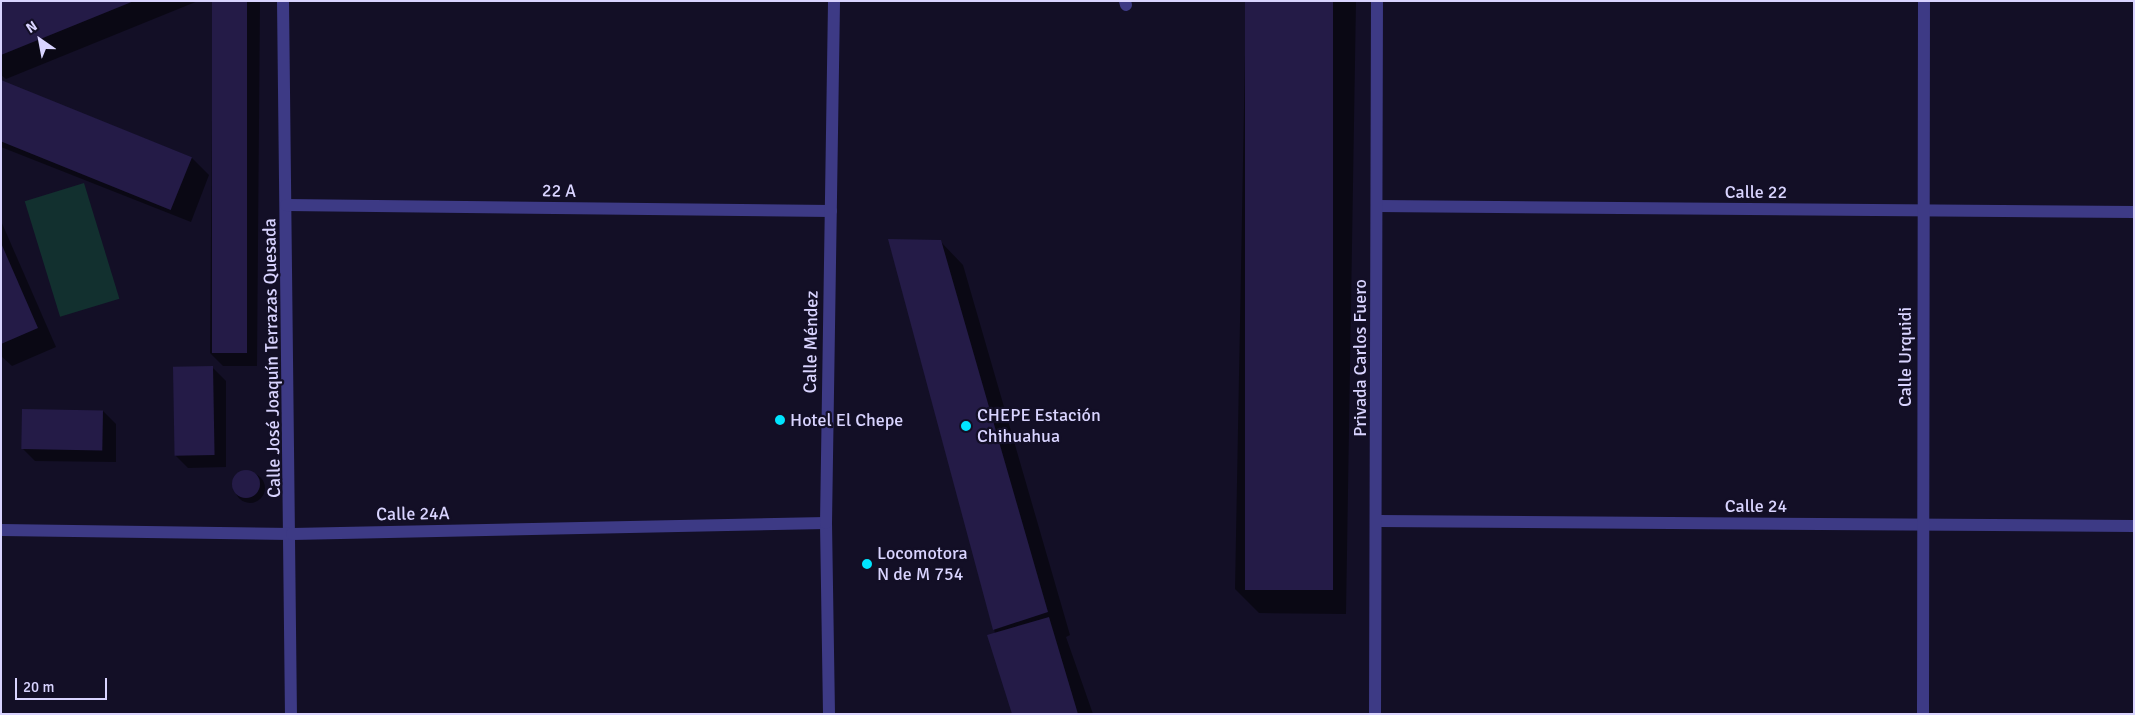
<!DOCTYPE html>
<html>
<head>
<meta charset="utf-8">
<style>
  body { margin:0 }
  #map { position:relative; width:2135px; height:715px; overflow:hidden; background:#130f26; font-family:Signika,sans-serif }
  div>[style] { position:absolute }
  .green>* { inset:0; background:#12302f; transform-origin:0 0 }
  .shadow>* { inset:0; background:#0007 }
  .round { border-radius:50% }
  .building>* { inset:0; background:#241b47; transform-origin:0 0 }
  .service>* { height:12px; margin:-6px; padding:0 6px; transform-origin:6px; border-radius:6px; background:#3d3a85 }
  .minor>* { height:12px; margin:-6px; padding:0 6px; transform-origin:6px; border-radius:6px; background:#3d3a85 }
  .dots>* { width:14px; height:14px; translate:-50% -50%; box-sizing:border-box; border:2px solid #130f26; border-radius:50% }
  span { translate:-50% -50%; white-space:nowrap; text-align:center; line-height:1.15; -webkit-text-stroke:4.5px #130f26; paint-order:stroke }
  .street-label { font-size:18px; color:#d9d4ff }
  .poi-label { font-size:18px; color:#d9d4ff }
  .left { translate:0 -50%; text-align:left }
  .frame { position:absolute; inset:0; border:2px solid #d9d4ff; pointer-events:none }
  .north { position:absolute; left:15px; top:15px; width:50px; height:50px; -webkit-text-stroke:4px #130f26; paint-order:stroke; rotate:327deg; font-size:14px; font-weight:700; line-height:20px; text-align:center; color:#d9d4ff }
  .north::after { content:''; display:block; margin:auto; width:18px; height:22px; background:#d9d4ff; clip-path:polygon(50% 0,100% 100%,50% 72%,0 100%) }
  .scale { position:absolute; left:15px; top:678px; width:92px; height:22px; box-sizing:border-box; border:2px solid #d9d4ff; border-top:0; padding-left:6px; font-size:15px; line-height:18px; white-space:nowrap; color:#d9d4ff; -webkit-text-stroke:4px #130f26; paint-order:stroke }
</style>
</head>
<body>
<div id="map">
  <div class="green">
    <i style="left:84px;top:183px;width:121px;height:62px;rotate:73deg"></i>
  </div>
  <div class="shadow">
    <i style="clip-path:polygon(1px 1px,198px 1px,6px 79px,1px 75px)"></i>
    <i style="clip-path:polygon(213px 1px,260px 1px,257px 366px,223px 366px,210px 353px)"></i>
    <i style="clip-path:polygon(1246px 1px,1356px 1px,1346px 614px,1259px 613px,1235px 589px)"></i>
    <i style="clip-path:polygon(1px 81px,191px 157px,209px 175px,191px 222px,1px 147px)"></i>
    <i style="clip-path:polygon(1px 221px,56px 347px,12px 366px,1px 356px)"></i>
    <i style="clip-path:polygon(940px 241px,963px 265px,1070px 635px,1066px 637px,1093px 714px,1013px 714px,994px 629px)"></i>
    <i style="clip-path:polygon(213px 368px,226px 381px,226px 467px,188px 468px,175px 455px)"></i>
    <i style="clip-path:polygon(103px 411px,116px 424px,116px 462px,35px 461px,22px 448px)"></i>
    <i class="round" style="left:235px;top:473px;width:30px;height:30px"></i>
  </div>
  <div class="building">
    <i style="clip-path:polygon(1px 1px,134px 1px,1px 55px)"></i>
    <i style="left:212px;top:1px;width:35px;height:352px"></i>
    <i style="left:1245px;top:1px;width:88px;height:589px"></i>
    <i style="left:1px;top:80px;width:206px;height:57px;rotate:22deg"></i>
    <i style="clip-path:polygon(888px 239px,941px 240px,1048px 612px,993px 630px)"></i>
    <i style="clip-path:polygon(1px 243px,38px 328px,1px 344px)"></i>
    <i style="left:213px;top:366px;width:89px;height:40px;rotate:89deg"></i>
    <i style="left:22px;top:409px;width:81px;height:40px;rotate:1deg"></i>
    <i class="round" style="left:232px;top:470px;width:28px;height:28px"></i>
    <i style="clip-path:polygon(1049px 617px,1078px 714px,1012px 714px,987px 635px)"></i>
  </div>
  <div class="service">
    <i style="left:1125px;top:1px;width:4px;rotate:76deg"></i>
  </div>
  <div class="minor">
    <i style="left:283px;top:1px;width:713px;rotate:89.36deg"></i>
    <i style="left:286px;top:205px;width:545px;rotate:0.63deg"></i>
    <i style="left:1377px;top:206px;width:757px;rotate:0.45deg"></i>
    <i style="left:1379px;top:521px;width:755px;rotate:0.38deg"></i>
    <i style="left:1px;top:530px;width:291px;rotate:0.8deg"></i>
    <i style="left:292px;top:534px;width:534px;rotate:-1.18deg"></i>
    <i style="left:829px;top:714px;width:191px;rotate:-90.9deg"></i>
    <i style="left:826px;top:523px;width:522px;rotate:-89.12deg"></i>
    <i style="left:1375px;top:714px;width:713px;rotate:-89.84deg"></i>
    <i style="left:1923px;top:714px;width:713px;rotate:-89.92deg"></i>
  </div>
  <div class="dots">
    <i style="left:780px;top:420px;background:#00e5ff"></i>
    <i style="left:966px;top:426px;background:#00e5ff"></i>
    <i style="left:867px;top:564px;background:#00e5ff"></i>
  </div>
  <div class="street-label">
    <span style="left:559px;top:191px;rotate:1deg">22 A</span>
    <span style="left:1756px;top:192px">Calle 22</span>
    <span style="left:811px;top:342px;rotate:-89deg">Calle Méndez</span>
    <span style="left:1905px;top:357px;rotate:-90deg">Calle Urquidi</span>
    <span style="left:272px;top:358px;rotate:-91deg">Calle José Joaquín Terrazas Quesada</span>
    <span style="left:1360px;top:358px;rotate:-90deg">Privada Carlos Fuero</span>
    <span style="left:1756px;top:506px">Calle 24</span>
    <span style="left:413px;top:514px;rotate:-1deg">Calle 24A</span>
  </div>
  <div class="poi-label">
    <span class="left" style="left:977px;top:426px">CHEPE Estación<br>Chihuahua</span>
    <span class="left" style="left:790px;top:420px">Hotel El Chepe</span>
    <span class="left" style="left:877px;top:564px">Locomotora<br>N de M 754</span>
  </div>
  <div class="frame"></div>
  <div class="north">N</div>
  <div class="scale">20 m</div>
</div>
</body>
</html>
